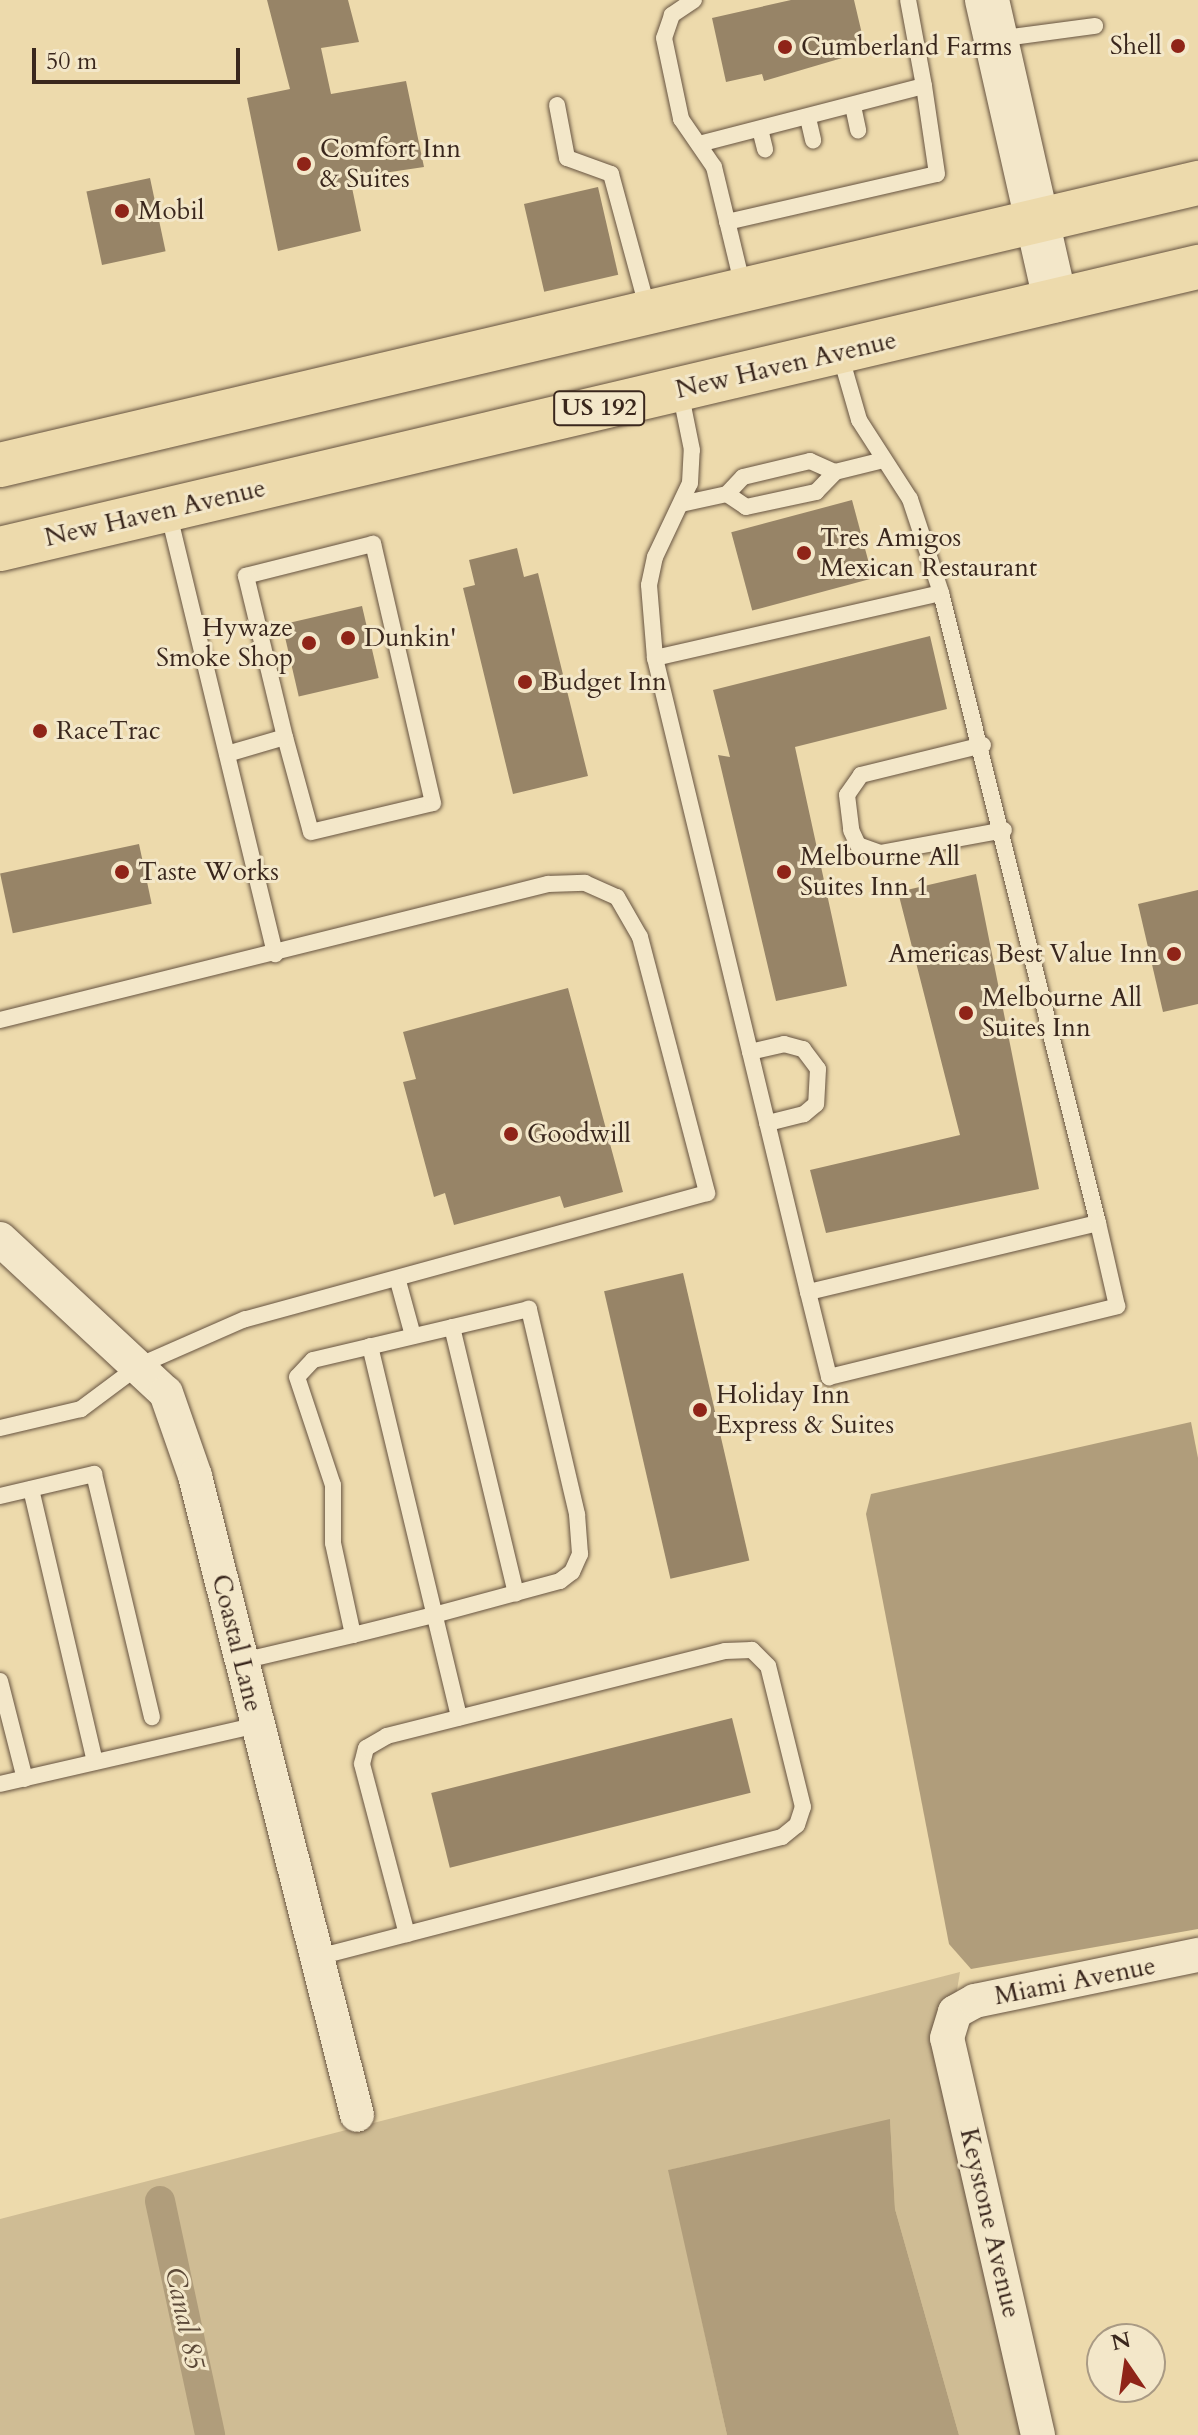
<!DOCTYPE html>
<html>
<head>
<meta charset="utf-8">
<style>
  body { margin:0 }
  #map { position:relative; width:1198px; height:2435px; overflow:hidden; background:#eddaac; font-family:Cardo,serif }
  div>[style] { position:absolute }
  .green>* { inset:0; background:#cfbc94 }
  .water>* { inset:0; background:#b09d7b }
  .canal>* { height:30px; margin:-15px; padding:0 15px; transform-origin:15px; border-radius:15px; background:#b09d7b }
  .building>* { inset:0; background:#978467; transform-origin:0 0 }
  .roads { filter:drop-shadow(0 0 2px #675441) drop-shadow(0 0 2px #675441) }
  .lane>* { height:16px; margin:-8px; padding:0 8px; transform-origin:8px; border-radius:8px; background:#f3e7c9 }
  .street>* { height:34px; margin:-17px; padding:0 17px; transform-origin:17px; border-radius:17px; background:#f3e7c9 }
  .secondary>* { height:44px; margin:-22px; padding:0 22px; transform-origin:22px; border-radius:22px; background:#f3e7c9 }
  .primary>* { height:44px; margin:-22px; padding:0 22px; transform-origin:22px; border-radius:22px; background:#eddaac }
  .dots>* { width:22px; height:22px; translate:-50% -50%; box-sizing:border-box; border:4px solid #f3e7c9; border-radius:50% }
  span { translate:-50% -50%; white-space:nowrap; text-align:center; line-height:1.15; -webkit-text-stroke:6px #f3e7c9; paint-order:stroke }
  .shield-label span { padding:2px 6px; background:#f3e7c9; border:2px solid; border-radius:6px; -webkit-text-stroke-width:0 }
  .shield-label { font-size:24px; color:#3a271d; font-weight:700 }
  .poi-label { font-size:26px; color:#3a271d }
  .right { translate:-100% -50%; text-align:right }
  .left { translate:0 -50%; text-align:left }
  .street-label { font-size:26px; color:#3a271d }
  .water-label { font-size:28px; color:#5d4a39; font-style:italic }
  .north { position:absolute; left:1086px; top:2323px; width:80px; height:80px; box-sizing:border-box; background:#f3e7c9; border:2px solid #a99a84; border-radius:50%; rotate:347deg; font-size:22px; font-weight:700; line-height:32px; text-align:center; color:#3a271d }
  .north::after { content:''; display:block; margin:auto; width:28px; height:36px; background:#8f2418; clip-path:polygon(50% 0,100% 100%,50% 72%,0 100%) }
  .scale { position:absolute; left:32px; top:48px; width:208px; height:36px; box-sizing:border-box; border:4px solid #3a271d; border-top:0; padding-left:10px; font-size:24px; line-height:28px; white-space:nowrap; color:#3a271d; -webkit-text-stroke:6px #f3e7c9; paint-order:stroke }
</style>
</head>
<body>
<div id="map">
  <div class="green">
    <i style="clip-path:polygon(960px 1972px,950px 2032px,1040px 2435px,959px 2435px,895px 2209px,890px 2120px,669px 2170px,727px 2435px,0 2435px,0 2219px)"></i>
  </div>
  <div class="water">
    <i style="clip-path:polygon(1191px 1422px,1198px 1458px,1198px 1929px,971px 1969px,949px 1944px,866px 1514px,871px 1494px)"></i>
    <i style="clip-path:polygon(890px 2119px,895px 2209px,959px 2435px,727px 2435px,668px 2170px)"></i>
  </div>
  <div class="canal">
    <i style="left:160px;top:2201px;width:239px;rotate:77.9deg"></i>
  </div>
  <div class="building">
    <i style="clip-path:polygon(267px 0,348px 0,359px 42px,321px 48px,331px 94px,406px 81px,424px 167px,350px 178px,361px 231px,278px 251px,247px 98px,290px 89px)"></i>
    <i style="clip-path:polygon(791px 0,854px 0,866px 51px,764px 81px,762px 74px,726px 82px,712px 18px)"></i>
    <i style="left:150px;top:178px;width:75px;height:65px;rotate:78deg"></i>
    <i style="left:598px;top:187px;width:90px;height:76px;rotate:77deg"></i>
    <i style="left:852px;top:500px;width:81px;height:125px;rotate:75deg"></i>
    <i style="clip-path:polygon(517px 548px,524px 577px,538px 573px,588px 776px,513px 794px,463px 588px,475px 585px,469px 560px)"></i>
    <i style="left:362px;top:606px;width:74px;height:82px;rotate:77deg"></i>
    <i style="clip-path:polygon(930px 636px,947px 709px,795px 747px,847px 986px,776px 1001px,718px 755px,730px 757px,713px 690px)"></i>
    <i style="left:139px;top:844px;width:61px;height:142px;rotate:78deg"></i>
    <i style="clip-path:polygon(976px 874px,1039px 1189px,826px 1233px,810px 1170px,960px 1135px,898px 892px)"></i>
    <i style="clip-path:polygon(1198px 890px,1198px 1004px,1163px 1012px,1138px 904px)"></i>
    <i style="clip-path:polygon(568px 988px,623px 1192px,564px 1208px,560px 1196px,454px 1225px,445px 1193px,434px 1197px,403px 1082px,416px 1079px,403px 1032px)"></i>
    <i style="left:683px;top:1273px;width:295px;height:81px;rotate:77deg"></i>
    <i style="left:732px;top:1718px;width:77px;height:310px;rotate:76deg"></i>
  </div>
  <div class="roads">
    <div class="lane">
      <i style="left:694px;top:0;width:27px;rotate:146deg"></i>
      <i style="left:672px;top:15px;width:24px;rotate:109deg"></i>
      <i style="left:664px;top:38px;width:83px;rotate:78.1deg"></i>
      <i style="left:681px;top:119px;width:58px;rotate:55.5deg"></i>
      <i style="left:714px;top:167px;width:123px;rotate:76.4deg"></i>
      <i style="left:997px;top:39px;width:99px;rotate:-7.6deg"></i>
      <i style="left:557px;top:105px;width:54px;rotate:79.3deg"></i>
      <i style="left:567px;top:158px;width:47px;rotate:20deg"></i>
      <i style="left:611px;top:174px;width:141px;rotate:74.8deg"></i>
      <i style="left:853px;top:106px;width:25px;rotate:78deg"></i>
      <i style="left:808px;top:118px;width:23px;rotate:77deg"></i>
      <i style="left:760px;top:129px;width:21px;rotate:76deg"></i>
      <i style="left:699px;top:144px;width:232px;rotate:-14.5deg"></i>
      <i style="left:924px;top:86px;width:87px;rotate:-100.5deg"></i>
      <i style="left:727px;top:222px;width:215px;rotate:-12.9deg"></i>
      <i style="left:937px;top:174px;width:89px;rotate:-98.4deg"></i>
      <i style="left:840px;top:354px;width:69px;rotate:73.9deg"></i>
      <i style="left:859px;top:420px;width:94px;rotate:57.2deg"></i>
      <i style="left:910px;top:499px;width:99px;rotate:71.7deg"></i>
      <i style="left:727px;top:494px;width:23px;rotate:34deg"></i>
      <i style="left:746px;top:507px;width:72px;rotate:-12.1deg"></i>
      <i style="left:816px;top:492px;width:28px;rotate:-46deg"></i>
      <i style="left:835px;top:472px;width:50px;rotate:-13.8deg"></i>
      <i style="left:681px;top:504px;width:47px;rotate:-12.3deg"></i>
      <i style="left:727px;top:494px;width:23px;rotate:-47deg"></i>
      <i style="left:743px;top:477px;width:69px;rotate:-13.4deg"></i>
      <i style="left:810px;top:461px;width:27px;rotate:24deg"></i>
      <i style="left:168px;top:511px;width:456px;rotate:76.4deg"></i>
      <i style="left:655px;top:658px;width:293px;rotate:-12.8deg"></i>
      <i style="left:941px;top:593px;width:649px;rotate:76.01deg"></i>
      <i style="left:1098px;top:1223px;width:298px;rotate:166.6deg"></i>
      <i style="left:808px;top:1292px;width:652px;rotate:-103.57deg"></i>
      <i style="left:655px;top:658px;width:73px;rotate:-94.7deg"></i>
      <i style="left:649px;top:585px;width:29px;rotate:-78deg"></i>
      <i style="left:655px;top:557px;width:82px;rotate:-64.7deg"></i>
      <i style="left:690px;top:483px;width:33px;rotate:-87deg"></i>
      <i style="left:692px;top:450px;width:60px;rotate:-101.5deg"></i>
      <i style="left:983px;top:745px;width:126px;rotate:166.2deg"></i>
      <i style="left:861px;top:775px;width:24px;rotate:125deg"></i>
      <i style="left:847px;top:795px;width:35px;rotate:83deg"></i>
      <i style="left:851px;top:830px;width:17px;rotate:65deg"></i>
      <i style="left:858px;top:845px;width:23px;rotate:20deg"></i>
      <i style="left:880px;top:853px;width:126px;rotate:-10.5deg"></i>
      <i style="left:227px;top:754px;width:60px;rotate:-16.3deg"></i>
      <i style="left:285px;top:737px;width:98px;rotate:74.7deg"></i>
      <i style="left:311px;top:832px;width:125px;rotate:-13.4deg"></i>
      <i style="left:433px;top:803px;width:266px;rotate:-103deg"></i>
      <i style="left:373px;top:544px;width:131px;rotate:165.9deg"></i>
      <i style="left:246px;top:576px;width:166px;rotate:76.4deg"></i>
      <i style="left:0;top:1020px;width:565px;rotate:-13.94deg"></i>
      <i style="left:548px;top:884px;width:37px;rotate:-2deg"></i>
      <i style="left:585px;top:883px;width:35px;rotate:24deg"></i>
      <i style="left:617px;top:897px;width:46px;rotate:60.1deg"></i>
      <i style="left:640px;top:937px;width:265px;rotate:75.3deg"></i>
      <i style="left:707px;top:1193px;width:479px;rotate:164.7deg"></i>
      <i style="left:245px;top:1319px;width:115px;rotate:156.3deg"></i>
      <i style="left:140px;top:1365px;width:74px;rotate:143.3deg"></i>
      <i style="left:81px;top:1409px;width:83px;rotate:166.8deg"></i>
      <i style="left:750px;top:1052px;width:35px;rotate:-13deg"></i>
      <i style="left:784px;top:1044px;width:20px;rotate:15deg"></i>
      <i style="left:803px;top:1049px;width:25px;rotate:53deg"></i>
      <i style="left:818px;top:1069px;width:35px;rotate:93deg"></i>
      <i style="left:816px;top:1104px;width:16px;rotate:140deg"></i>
      <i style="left:804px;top:1114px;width:38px;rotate:166deg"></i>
      <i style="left:398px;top:1281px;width:57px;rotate:74.7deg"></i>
      <i style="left:808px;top:1292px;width:88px;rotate:76.1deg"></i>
      <i style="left:829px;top:1377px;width:297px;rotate:-13.8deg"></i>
      <i style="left:1117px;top:1306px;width:85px;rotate:-102.9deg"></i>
      <i style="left:452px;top:1327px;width:274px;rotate:76.5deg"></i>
      <i style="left:370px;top:1346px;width:382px;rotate:76.5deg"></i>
      <i style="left:31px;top:1489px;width:280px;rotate:76.8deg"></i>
      <i style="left:0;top:1496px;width:97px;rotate:-13.2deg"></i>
      <i style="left:94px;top:1474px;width:250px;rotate:76.6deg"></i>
      <i style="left:242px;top:1661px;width:114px;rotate:-13.2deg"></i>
      <i style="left:353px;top:1635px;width:83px;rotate:-13.9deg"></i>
      <i style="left:434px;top:1615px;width:131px;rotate:-15.1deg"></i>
      <i style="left:560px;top:1581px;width:15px;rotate:-37deg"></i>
      <i style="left:572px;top:1572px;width:20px;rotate:-66deg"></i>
      <i style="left:580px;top:1554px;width:40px;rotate:-94.3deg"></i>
      <i style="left:577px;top:1514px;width:211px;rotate:-103.2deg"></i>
      <i style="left:529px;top:1309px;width:222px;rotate:166.7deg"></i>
      <i style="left:313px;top:1360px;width:23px;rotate:133deg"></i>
      <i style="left:297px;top:1377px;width:114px;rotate:71.6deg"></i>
      <i style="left:333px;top:1485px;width:58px;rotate:90deg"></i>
      <i style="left:333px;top:1543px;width:94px;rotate:77.7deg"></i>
      <i style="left:0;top:1681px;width:101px;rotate:75.7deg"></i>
      <i style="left:0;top:1784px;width:265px;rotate:-12.9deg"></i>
      <i style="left:318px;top:1957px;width:479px;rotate:-14.5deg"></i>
      <i style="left:782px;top:1837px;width:19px;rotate:-39deg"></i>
      <i style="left:797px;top:1825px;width:19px;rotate:-72deg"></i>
      <i style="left:803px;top:1807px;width:145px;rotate:-103.9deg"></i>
      <i style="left:768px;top:1666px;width:23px;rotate:-135deg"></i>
      <i style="left:752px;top:1650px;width:27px;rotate:178deg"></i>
      <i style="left:725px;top:1651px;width:349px;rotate:165.9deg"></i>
      <i style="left:387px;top:1736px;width:24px;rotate:150deg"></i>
      <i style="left:366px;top:1748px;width:16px;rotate:104deg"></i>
      <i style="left:362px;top:1764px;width:176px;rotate:75.2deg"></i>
    </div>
    <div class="street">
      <i style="left:0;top:1239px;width:226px;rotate:42.9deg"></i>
      <i style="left:166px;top:1393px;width:88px;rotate:70.7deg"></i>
      <i style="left:195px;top:1476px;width:659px;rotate:75.77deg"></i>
      <i style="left:1038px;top:2435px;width:407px;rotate:-102.9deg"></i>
      <i style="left:947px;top:2038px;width:27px;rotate:-73deg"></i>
      <i style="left:955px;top:2012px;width:23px;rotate:-29deg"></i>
      <i style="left:975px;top:2001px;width:228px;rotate:-11.7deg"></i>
    </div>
    <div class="secondary">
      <i style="left:987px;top:0;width:308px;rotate:77.2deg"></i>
    </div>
    <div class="primary">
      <i style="left:0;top:465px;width:1231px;rotate:-13.25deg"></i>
      <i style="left:0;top:549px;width:1231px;rotate:-13.25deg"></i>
    </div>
  </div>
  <div class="dots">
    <i style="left:1178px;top:46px;background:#8f2418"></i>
    <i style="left:785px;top:47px;background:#8f2418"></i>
    <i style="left:304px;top:164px;background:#8f2418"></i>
    <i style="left:122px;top:211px;background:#8f2418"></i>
    <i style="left:804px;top:553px;background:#8f2418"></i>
    <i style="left:348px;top:638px;background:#8f2418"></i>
    <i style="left:309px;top:643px;background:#8f2418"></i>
    <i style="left:525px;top:682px;background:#8f2418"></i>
    <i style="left:40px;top:731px;background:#8f2418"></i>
    <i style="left:122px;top:872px;background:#8f2418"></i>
    <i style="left:784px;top:872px;background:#8f2418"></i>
    <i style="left:1174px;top:954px;background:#8f2418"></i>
    <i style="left:966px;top:1013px;background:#8f2418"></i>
    <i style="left:511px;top:1134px;background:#8f2418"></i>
    <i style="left:700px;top:1410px;background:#8f2418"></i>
  </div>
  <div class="shield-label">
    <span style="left:599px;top:408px">US 192</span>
  </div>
  <div class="poi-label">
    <span class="right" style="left:1162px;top:46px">Shell</span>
    <span class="left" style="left:801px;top:47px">Cumberland Farms</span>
    <span class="left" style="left:320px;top:164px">Comfort Inn<br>&amp; Suites</span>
    <span class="left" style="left:138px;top:211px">Mobil</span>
    <span class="left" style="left:820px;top:553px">Tres Amigos<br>Mexican Restaurant</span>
    <span class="right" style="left:293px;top:643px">Hywaze<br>Smoke Shop</span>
    <span class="left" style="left:364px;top:638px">Dunkin'</span>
    <span class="left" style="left:541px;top:682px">Budget Inn</span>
    <span class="left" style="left:56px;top:731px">RaceTrac</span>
    <span class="left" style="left:800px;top:872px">Melbourne All<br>Suites Inn 1</span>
    <span class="left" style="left:138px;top:872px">Taste Works</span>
    <span class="right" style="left:1158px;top:954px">Americas Best Value Inn</span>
    <span class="left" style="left:982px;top:1013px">Melbourne All<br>Suites Inn</span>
    <span class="left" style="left:527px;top:1134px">Goodwill</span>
    <span class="left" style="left:716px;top:1410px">Holiday Inn<br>Express &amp; Suites</span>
  </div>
  <div class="street-label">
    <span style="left:786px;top:365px;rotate:-13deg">New Haven Avenue</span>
    <span style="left:155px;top:513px;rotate:-13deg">New Haven Avenue</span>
    <span style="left:237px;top:1643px;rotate:76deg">Coastal Lane</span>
    <span style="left:1075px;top:1981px;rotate:-11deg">Miami Avenue</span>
    <span style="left:990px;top:2223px;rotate:77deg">Keystone Avenue</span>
  </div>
  <div class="water-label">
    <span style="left:185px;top:2318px;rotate:78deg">Canal 85</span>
  </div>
  <div class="north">N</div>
  <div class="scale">50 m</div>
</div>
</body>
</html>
